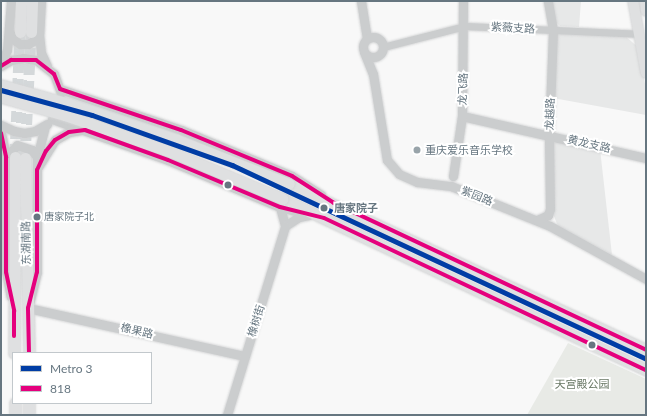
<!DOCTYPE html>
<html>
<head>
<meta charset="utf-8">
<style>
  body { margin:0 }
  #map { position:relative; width:647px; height:416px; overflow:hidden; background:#f8f8f8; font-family:Lato,"Noto Sans SC",sans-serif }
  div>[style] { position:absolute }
  .built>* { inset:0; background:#e7e8e8 }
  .green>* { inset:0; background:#e8eae6 }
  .primary-tunnel>* { height:11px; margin-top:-5.5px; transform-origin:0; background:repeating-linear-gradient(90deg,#d4d8da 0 11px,transparent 0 16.5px) }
  .roads { filter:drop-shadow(0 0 1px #d4d5d6) drop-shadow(0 0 1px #d4d5d6) }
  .minor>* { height:7px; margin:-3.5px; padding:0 3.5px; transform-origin:3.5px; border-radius:3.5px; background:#cbcdce }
  .tertiary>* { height:9px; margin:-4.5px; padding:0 4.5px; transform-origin:4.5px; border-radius:4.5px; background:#cbcdce }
  .tertiary>.ring { margin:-4.5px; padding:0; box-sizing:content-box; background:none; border:9px solid #cbcdce; border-radius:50% }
  .secondary>* { height:10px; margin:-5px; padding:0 5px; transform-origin:5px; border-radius:5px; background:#dfe0e1 }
  .primary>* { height:11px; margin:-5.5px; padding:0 5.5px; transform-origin:5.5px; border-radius:5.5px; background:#dfe0e1 }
  .bridges { filter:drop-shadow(0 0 1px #d4d5d6) drop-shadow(0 0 1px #d4d5d6) }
  .primary-bridge>* { height:11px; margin:-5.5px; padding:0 5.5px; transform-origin:5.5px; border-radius:5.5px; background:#dfe0e1 }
  .bus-1>* { height:4px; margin:-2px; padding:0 2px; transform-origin:2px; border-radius:2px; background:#e5007d }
  .metro-1>* { height:5px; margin:-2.5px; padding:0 2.5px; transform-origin:2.5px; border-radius:2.5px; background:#003da5 }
  .dots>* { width:11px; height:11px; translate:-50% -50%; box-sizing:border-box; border:2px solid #fff; border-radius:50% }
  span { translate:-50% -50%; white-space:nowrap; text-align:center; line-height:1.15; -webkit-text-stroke:4px #fff; paint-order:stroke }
  .bus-label { font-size:10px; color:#667680 }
  .left { translate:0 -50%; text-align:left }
  .street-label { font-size:11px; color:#667680 }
  .poi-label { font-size:11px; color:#667680 }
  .stop-label { font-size:11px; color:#667680; font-weight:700 }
  .park-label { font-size:11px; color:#697865 }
  .frame { position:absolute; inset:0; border:2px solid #667680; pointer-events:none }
  .legend { position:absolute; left:12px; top:352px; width:140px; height:52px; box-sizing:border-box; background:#fff; border:1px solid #c2c8cc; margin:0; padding:5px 7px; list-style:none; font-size:12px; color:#667680 }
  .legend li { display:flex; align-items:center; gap:8px; height:20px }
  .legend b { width:20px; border:1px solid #c2c8cc }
</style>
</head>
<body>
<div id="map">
  <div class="built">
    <i style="clip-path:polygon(550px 1px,581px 1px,579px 27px,560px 26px,553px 20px)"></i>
    <i style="clip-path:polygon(559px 33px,625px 36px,638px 47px,646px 89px,646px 115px,553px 98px,555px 37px)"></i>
    <i style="clip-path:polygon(555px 139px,600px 149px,612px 255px,558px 226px,553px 214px,551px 142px)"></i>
  </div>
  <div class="green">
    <i style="clip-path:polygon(568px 343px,646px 379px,646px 415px,527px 415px)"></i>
  </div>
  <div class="primary-tunnel">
    <i style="left:15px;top:155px;width:123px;rotate:-87.7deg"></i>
    <i style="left:25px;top:157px;width:123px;rotate:-87.2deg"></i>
  </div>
  <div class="roads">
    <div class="minor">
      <i style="left:383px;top:47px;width:85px;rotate:-14.4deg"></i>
      <i style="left:465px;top:26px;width:173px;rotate:2.6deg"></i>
    </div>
    <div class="tertiary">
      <i style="left:41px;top:1px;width:33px;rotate:93deg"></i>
      <i style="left:39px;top:34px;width:19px;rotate:84deg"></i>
      <i style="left:41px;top:53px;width:14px;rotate:65deg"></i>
      <i style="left:361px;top:1px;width:38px;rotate:81deg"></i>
      <i style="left:9px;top:31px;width:9px;rotate:63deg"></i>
      <i style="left:13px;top:39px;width:9px;rotate:36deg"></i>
      <i style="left:20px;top:44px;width:8px"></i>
      <i style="left:28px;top:44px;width:8px;rotate:-30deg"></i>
      <i style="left:35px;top:40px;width:7px;rotate:-56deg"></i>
      <i class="ring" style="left:363px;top:37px;width:11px;height:11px"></i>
      <i style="left:364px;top:52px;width:24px;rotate:68deg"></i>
      <i style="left:373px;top:74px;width:87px;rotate:80.8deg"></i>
      <i style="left:387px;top:160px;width:18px;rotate:49deg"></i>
      <i style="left:399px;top:174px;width:20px;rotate:24deg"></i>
      <i style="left:417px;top:182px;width:34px;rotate:7deg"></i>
      <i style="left:451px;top:186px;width:107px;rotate:22deg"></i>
      <i style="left:550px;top:226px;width:110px;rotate:28.9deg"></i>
      <i style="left:1px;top:64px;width:15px;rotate:-67deg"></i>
      <i style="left:7px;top:50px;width:49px;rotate:-85.3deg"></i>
      <i style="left:1px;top:66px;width:12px;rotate:-31deg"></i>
      <i style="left:11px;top:60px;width:12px;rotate:-9deg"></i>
      <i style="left:23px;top:58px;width:13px;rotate:9deg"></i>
      <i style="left:36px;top:60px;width:23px;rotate:38deg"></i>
      <i style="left:54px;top:74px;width:20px;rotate:70deg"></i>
      <i style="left:60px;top:89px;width:128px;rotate:18.7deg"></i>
      <i style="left:181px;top:130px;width:120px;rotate:22.5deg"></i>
      <i style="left:292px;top:176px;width:35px;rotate:33deg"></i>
      <i style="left:462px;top:116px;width:189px;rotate:12.9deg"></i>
      <i style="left:52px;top:119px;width:123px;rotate:19.5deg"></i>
      <i style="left:168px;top:160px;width:121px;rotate:22.8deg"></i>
      <i style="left:280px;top:207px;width:28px;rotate:15deg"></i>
      <i style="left:1px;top:125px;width:14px;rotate:25deg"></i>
      <i style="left:14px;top:131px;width:10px;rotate:11deg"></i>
      <i style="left:24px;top:133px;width:11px;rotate:-10deg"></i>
      <i style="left:35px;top:131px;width:14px;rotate:-30deg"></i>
      <i style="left:45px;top:126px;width:32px;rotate:104deg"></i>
      <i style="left:37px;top:157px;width:115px;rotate:90deg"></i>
      <i style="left:37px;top:272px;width:37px;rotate:104deg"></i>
      <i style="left:28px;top:308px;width:221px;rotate:12.5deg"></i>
      <i style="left:1px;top:133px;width:25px;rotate:78deg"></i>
      <i style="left:6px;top:157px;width:115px;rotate:90deg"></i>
      <i style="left:6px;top:272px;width:25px;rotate:79deg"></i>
      <i style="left:6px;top:157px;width:16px;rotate:-47deg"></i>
      <i style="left:17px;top:145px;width:16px;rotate:18deg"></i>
      <i style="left:32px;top:150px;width:9px;rotate:54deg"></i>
      <i style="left:38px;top:167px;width:32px;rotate:-58deg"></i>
      <i style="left:55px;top:140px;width:16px;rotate:-30deg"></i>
      <i style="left:69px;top:132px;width:12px;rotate:-9deg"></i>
      <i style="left:453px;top:176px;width:61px;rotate:-81.5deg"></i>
      <i style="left:462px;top:116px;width:115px;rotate:-89.5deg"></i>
      <i style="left:280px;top:207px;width:20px;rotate:75deg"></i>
      <i style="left:285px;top:226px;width:17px;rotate:-33deg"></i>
      <i style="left:299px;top:217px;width:10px;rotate:-11deg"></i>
      <i style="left:537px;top:220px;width:12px;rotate:-24deg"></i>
      <i style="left:548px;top:215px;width:6px;rotate:-72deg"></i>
      <i style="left:550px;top:209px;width:74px;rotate:-90.8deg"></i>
      <i style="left:549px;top:135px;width:105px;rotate:-87.8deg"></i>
      <i style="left:553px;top:30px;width:29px;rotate:-100deg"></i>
      <i style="left:227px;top:415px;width:198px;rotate:-72.9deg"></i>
    </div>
    <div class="secondary">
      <i style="left:633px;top:1px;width:73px;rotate:79.8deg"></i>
      <i style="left:645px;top:1px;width:10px;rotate:84deg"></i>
    </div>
    <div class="primary">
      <i style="left:20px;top:32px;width:31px;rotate:-88deg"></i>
      <i style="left:31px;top:32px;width:31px;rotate:-88deg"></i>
      <i style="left:25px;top:158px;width:195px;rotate:88.8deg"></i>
      <i style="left:289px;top:184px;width:394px;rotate:24.9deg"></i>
      <i style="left:283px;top:199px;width:401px;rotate:25.2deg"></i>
      <i style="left:14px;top:353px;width:196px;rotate:-89.7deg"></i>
      <i style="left:15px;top:403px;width:12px;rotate:90deg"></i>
      <i style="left:29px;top:403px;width:12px;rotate:90deg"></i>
    </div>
  </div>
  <div class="bridges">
    <div class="primary-bridge">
      <i style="left:1px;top:85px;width:71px;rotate:15.6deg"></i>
      <i style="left:69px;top:104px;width:114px;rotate:18.4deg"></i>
      <i style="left:177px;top:140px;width:120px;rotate:21.4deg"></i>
      <i style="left:1px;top:97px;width:66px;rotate:15.7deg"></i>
      <i style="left:65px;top:115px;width:112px;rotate:19.2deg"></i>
      <i style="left:171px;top:152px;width:121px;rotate:22.8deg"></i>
    </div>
  </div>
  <div class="bus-1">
    <i style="left:1px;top:66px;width:12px;rotate:-31deg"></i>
    <i style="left:11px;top:60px;width:25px"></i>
    <i style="left:36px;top:60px;width:23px;rotate:38deg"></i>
    <i style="left:54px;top:74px;width:16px;rotate:68deg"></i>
    <i style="left:60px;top:89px;width:128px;rotate:18.7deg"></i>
    <i style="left:181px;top:130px;width:120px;rotate:22.5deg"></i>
    <i style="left:292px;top:176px;width:50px;rotate:32.7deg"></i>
    <i style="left:334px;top:203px;width:345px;rotate:25.2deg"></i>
    <i style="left:1px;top:133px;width:25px;rotate:78deg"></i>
    <i style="left:6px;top:157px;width:115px;rotate:90deg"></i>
    <i style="left:6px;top:272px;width:40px;rotate:78deg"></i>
    <i style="left:14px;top:311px;width:25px;rotate:90deg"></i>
    <i style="left:29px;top:353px;width:45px;rotate:-91.3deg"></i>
    <i style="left:28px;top:308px;width:37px;rotate:-76deg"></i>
    <i style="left:37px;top:272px;width:102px;rotate:-90deg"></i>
    <i style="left:37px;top:170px;width:21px;rotate:-65deg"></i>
    <i style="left:46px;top:151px;width:14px;rotate:-51deg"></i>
    <i style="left:55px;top:140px;width:16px;rotate:-30deg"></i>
    <i style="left:69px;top:132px;width:16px;rotate:-7deg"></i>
    <i style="left:85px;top:130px;width:88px;rotate:19.9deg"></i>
    <i style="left:168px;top:160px;width:121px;rotate:22.8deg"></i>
    <i style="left:280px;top:207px;width:45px;rotate:14deg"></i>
    <i style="left:324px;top:218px;width:356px;rotate:25.3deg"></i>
  </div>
  <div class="metro-1">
    <i style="left:1px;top:90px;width:94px;rotate:15.4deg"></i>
    <i style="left:92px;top:115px;width:149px;rotate:19.7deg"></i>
    <i style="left:232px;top:165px;width:457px;rotate:25.1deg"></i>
  </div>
  <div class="dots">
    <i style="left:417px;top:150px;background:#99a4aa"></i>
    <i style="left:228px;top:185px;background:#667680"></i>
    <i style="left:324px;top:208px;background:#667680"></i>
    <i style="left:37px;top:217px;background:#667680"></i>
    <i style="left:592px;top:345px;background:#667680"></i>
  </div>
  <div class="bus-label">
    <span class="left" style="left:44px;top:217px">唐家院子北</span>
  </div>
  <div class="street-label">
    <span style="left:513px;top:28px;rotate:3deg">紫薇支路</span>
    <span style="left:463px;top:89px;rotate:-88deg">龙飞路</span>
    <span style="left:550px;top:114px;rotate:-88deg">龙越路</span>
    <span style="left:589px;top:144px;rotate:13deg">黄龙支路</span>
    <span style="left:477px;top:196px;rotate:22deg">紫园路</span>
    <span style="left:26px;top:243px;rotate:-91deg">东湖南路</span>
    <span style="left:256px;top:321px;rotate:-73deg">橡树街</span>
    <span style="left:137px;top:331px;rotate:13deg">橡果路</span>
  </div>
  <div class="poi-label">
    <span class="left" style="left:425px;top:150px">重庆爱乐音乐学校</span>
  </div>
  <div class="stop-label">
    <span class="left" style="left:334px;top:208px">唐家院子</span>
  </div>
  <div class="park-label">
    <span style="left:582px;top:384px">天宫殿公园</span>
  </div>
  <div class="frame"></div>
  <ul class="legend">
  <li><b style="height:5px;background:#003da5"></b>Metro 3</li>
  <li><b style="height:5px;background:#e5007d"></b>818</li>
  </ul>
</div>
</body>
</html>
